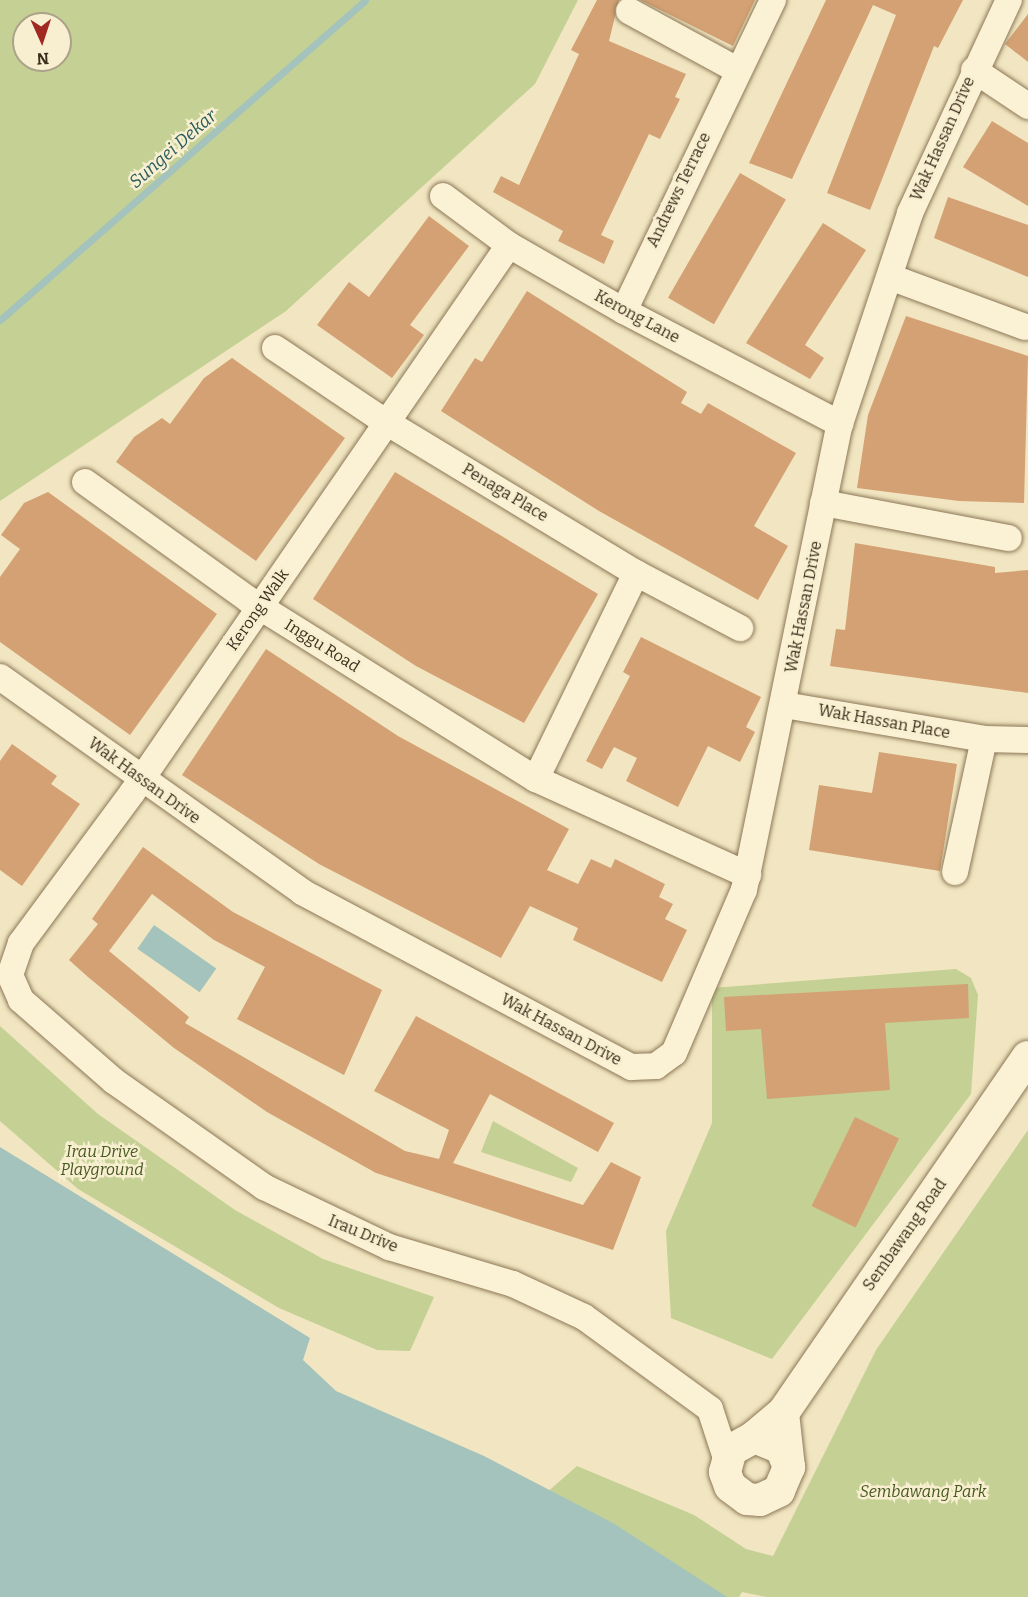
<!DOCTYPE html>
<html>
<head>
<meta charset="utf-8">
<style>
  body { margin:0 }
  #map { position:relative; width:1028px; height:1597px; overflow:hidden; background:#f1e6c1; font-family:Bitter,serif }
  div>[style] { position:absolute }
  .green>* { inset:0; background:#c5d094 }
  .water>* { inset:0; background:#a4c3bc; transform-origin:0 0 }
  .stream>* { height:7px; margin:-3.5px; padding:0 3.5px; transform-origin:3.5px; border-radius:3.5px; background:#a4c3bc }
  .building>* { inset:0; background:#d3a173; transform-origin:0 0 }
  .roads { filter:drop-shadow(0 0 2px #8c7757) drop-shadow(0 0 2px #8c7757) }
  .minor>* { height:26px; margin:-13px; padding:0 13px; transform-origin:13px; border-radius:13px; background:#fbf2d5 }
  .tertiary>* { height:32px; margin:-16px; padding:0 16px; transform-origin:16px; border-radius:16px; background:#fbf2d5 }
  span { translate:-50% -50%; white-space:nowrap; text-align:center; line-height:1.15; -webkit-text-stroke:5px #f8efd1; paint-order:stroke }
  .street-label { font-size:16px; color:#3b2d1c }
  .park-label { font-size:16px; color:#475921; font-style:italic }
  .water-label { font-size:18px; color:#2a5c5c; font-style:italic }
  .north { position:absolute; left:12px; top:12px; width:60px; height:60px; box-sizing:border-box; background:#f8efd1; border:2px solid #aca189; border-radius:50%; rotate:177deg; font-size:16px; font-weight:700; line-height:24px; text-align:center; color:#3b2d1c }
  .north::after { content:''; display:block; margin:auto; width:21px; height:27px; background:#a02922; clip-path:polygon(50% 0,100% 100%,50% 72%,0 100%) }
</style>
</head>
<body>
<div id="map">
  <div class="green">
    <i style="clip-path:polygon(evenodd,0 0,578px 0,535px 84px,286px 311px,0 501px,0 0,24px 24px,60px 24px,60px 60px,24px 60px,24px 24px)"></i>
    <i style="clip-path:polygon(956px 969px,971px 978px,978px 995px,971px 1094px,772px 1359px,671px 1318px,666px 1231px,712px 1123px,712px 988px)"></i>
    <i style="clip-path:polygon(0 1026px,98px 1114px,235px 1210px,323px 1259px,434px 1297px,410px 1351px,377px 1350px,279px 1308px,78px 1189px,0 1121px)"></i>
    <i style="clip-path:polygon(493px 1121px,578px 1168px,571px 1182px,481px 1152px)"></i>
    <i style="clip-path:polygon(1028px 1130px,1028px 1597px,767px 1597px,742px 1592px,739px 1597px,667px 1597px,520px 1516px,577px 1466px,694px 1515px,746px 1549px,773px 1556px,876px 1350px)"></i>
  </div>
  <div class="water">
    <i style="left:154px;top:925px;width:76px;height:29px;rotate:35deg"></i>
    <i style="clip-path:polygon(0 1147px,310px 1338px,303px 1360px,336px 1391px,484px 1456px,613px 1523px,727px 1597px,0 1597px)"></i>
  </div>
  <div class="stream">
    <i style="left:0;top:320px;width:485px;rotate:-41.2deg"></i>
  </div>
  <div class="building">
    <i style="clip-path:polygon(597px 0,619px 0,609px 41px,686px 74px,675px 97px,680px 99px,660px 139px,649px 134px,601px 235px,614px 241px,604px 264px,558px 241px,563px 231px,493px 192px,501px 176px,519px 185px,579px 54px,571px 50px)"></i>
    <i style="clip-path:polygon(640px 0,755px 0,733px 46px)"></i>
    <i style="clip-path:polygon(826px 0,963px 0,938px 48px,934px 46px,870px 210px,827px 193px,896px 15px,873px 5px,792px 179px,749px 163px)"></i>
    <i style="clip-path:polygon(1028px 14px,1028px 62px,1005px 44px)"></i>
    <i style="clip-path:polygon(992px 121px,1028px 143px,1028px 206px,963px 167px)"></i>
    <i style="left:740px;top:173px;width:53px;height:144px;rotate:30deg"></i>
    <i style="clip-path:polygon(948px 197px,1028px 225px,1028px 277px,934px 238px)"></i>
    <i style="clip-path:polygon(429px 216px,469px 246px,410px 325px,424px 335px,392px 378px,317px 325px,349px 282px,369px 297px)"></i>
    <i style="clip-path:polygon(823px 223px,866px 250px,805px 345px,824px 358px,810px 379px,746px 343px)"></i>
    <i style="clip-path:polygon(527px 291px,687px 392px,681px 403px,701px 414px,708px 403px,796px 453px,754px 526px,788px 546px,758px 600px,599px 511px,441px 411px,475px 358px,482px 362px)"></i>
    <i style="clip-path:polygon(906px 316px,1028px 356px,1024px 503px,959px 501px,857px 488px,868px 415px)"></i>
    <i style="clip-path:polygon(232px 358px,345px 438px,256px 561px,116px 462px,134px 437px,162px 418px,170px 424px,204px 378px)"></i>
    <i style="clip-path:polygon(395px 472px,598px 594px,524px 723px,416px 666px,313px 599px)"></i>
    <i style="clip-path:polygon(48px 492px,217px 614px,130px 735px,0 642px,0 577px,20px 549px,1px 535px,24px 503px)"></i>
    <i style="clip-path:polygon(855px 543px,995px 567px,995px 573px,1028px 570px,1028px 693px,830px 666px,836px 629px,845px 630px)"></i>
    <i style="clip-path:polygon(641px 637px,761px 697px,746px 727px,755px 732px,740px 762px,708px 746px,678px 807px,626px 781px,637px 758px,614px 747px,602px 769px,586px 761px,630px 676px,623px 672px)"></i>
    <i style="clip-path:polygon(266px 649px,398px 736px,569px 829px,547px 870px,578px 884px,591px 859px,611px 868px,615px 859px,665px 884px,659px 897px,673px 904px,665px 919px,687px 930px,662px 982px,573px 940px,578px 928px,530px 906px,501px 958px,319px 864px,182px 775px)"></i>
    <i style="clip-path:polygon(12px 744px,57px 776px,51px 784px,80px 804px,22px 886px,0 870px,0 761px)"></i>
    <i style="clip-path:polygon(879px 752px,957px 764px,940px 871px,809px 850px,819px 785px,872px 793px)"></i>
    <i style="clip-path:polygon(143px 847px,233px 912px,382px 990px,344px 1075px,237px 1019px,265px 967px,214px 940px,152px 894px,109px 951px,189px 1017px,185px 1023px,405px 1151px,439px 1159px,449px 1130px,374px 1091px,416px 1016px,614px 1123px,598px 1152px,490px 1094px,453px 1163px,583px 1205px,611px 1162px,641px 1177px,613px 1250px,376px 1173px,267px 1112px,174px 1048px,88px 977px,69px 960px,98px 924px,92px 919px)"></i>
    <i style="clip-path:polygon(968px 984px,969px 1018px,885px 1023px,890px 1090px,767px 1099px,761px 1029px,726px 1031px,724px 997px)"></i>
    <i style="left:855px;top:1117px;width:49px;height:99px;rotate:26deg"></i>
  </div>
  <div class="roads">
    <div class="minor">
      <i style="left:629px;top:11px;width:123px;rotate:28.6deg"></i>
      <i style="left:974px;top:70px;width:65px;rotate:33.7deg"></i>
      <i style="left:443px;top:196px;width:82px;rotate:36.6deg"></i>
      <i style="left:509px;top:245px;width:133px;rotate:29.9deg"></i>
      <i style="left:624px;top:311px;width:244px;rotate:27.6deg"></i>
      <i style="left:509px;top:245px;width:665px;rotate:124.53deg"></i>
      <i style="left:132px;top:793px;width:187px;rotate:126.5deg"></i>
      <i style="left:21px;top:943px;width:34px;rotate:109deg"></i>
      <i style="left:10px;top:975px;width:27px;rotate:66deg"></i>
      <i style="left:21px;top:1000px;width:123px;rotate:41.1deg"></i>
      <i style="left:114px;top:1081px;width:184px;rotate:35.2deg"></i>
      <i style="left:264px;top:1187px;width:139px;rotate:25.6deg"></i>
      <i style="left:389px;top:1247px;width:129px;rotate:16.6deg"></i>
      <i style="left:513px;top:1284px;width:78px;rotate:24.9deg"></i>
      <i style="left:584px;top:1317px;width:156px;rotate:36.1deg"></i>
      <i style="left:710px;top:1409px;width:52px;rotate:71.9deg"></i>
      <i style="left:890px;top:277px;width:144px;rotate:20.3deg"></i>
      <i style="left:624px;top:311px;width:345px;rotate:-64.4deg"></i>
      <i style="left:275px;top:348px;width:124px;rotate:33.8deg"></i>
      <i style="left:378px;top:417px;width:301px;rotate:31.2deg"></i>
      <i style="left:636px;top:573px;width:118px;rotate:27.9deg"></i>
      <i style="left:85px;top:482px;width:202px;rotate:35.7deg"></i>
      <i style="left:249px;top:600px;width:338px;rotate:32deg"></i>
      <i style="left:536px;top:779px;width:233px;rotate:24.4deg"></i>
      <i style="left:823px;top:503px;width:189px;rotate:10.7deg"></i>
      <i style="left:0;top:677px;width:371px;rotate:35.4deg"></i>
      <i style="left:302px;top:892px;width:373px;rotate:28deg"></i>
      <i style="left:631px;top:1067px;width:25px;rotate:-2deg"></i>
      <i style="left:656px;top:1066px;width:22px;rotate:-36deg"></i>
      <i style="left:674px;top:1053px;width:177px;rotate:-66.8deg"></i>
      <i style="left:744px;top:890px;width:476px;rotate:-78.4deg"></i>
      <i style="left:840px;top:424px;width:222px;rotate:-71.6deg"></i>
      <i style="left:910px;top:213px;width:235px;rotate:-65.1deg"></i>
      <i style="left:784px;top:705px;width:203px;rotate:9.6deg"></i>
      <i style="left:984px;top:739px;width:44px;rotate:1.3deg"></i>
      <i style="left:536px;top:779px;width:229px;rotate:-64.1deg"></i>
      <i style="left:955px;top:872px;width:136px;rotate:-77.7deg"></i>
    </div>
    <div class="tertiary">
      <i style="left:783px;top:1413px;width:54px;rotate:83.7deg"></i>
      <i style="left:789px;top:1467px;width:26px;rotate:113deg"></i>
      <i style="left:779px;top:1491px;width:21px;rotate:155deg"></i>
      <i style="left:760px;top:1500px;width:13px;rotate:-176deg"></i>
      <i style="left:747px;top:1499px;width:21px;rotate:-143deg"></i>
      <i style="left:730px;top:1486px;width:15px;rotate:-110deg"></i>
      <i style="left:725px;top:1472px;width:23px;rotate:-75deg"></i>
      <i style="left:731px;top:1450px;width:26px;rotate:-29deg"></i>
      <i style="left:754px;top:1437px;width:29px;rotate:22deg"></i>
      <i style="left:781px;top:1448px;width:21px;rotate:67deg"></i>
      <i style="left:754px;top:1437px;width:38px;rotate:-40deg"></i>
      <i style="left:783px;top:1413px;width:432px;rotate:-55.5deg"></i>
    </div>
  </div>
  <div class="street-label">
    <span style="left:943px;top:139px;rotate:-66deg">Wak Hassan Drive</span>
    <span style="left:679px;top:190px;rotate:-64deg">Andrews Terrace</span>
    <span style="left:637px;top:317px;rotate:28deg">Kerong Lane</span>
    <span style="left:505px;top:493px;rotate:31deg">Penaga Place</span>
    <span style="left:804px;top:607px;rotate:-79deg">Wak Hassan Drive</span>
    <span style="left:258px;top:610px;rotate:-55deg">Kerong Walk</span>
    <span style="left:322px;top:646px;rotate:32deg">Inggu Road</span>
    <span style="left:884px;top:722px;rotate:10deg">Wak Hassan Place</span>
    <span style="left:144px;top:781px;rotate:36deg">Wak Hassan Drive</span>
    <span style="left:561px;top:1030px;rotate:28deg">Wak Hassan Drive</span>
    <span style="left:363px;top:1234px;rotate:22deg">Irau Drive</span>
    <span style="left:905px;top:1235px;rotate:-55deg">Sembawang Road</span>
  </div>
  <div class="park-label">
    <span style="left:102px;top:1161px">Irau Drive<br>Playground</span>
    <span style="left:923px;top:1492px">Sembawang Park</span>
  </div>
  <div class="water-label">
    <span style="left:173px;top:149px;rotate:-41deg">Sungei Dekar</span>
  </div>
  <div class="north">N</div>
</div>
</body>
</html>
